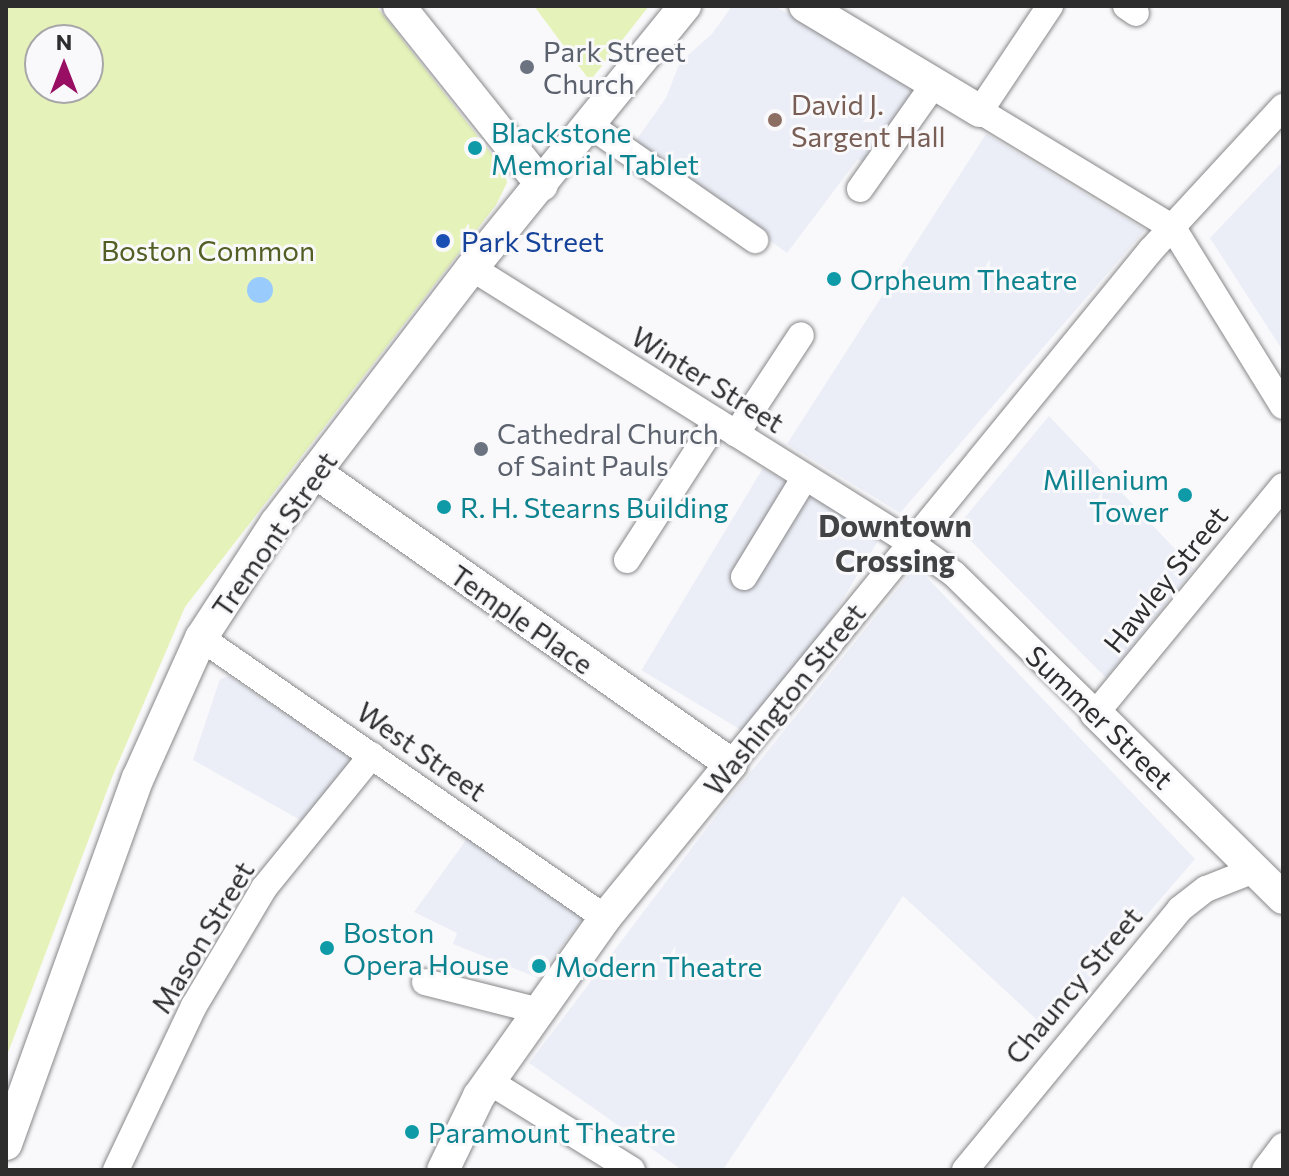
<!DOCTYPE html>
<html>
<head>
<meta charset="utf-8">
<style>
  body { margin:0 }
  #map { position:relative; width:1289px; height:1176px; overflow:hidden; background:#f9f9fb; font-family:Commissioner,sans-serif }
  div>[style] { position:absolute }
  .built>* { inset:0; background:#ebeef7; transform-origin:0 0 }
  .green>* { inset:0; background:#e5f3ba }
  .water>* { inset:0; background:#9acbfd }
  .round { border-radius:50% }
  .roads { filter:drop-shadow(0 0 2px #88888a) drop-shadow(0 0 2px #88888a) }
  .minor>* { height:26px; margin:-13px; padding:0 13px; transform-origin:13px; border-radius:13px; background:#fff }
  .major>* { height:32px; margin:-16px; padding:0 16px; transform-origin:16px; border-radius:16px; background:#fff }
  .dots>* { width:22px; height:22px; translate:-50% -50%; box-sizing:border-box; border:4px solid #f9f9fb; border-radius:50% }
  span { translate:-50% -50%; white-space:nowrap; text-align:center; line-height:1.15; -webkit-text-stroke:6px #f9f9fb; paint-order:stroke }
  .worship-label { font-size:28px; color:#5b616d }
  .left { translate:0 -50%; text-align:left }
  .education-label { font-size:28px; color:#785e54 }
  .culture-label { font-size:28px; color:#0d838f }
  .right { translate:-100% -50%; text-align:right }
  .transit-label { font-size:28px; color:#164399 }
  .park-label { font-size:28px; color:#525e23 }
  .street-label { font-size:28px; color:#2d2d2e }
  .neighbourhood-label { font-size:30px; color:#424344; font-weight:700 }
  .frame { position:absolute; inset:0; border:8px solid #2d2d2e; pointer-events:none }
  .north { position:absolute; left:24px; top:24px; width:80px; height:80px; box-sizing:border-box; background:#f9f9fb; border:2px solid #a7a7a9; border-radius:50%; rotate:0deg; font-size:22px; font-weight:700; line-height:32px; text-align:center; color:#2d2d2e }
  .north::after { content:''; display:block; margin:auto; width:28px; height:36px; background:#980e63; clip-path:polygon(50% 0,100% 100%,50% 72%,0 100%) }
</style>
</head>
<body>
<div id="map">
  <div class="built">
    <i style="clip-path:polygon(732px 6px,775px 6px,919px 94px,865px 164px,858px 159px,787px 253px,634px 143px,666px 98px,680px 62px,712px 34px)"></i>
    <i style="clip-path:polygon(986px 134px,1145px 230px,900px 513px,787px 444px)"></i>
    <i style="clip-path:polygon(1283px 161px,1283px 351px,1210px 238px)"></i>
    <i style="clip-path:polygon(1049px 416px,1194px 569px,1106px 678px,957px 527px)"></i>
    <i style="left:763px;top:468px;width:136px;height:236px;rotate:31deg"></i>
    <i style="clip-path:polygon(916px 566px,1195px 859px,1048px 1030px,903px 896px,723px 1170px,682px 1170px,529px 1063px,722px 808px)"></i>
    <i style="clip-path:polygon(229px 676px,355px 760px,304px 822px,193px 760px,220px 679px)"></i>
    <i style="clip-path:polygon(469px 836px,586px 914px,538px 978px,453px 944px,457px 933px,414px 912px)"></i>
  </div>
  <div class="green">
    <i style="clip-path:polygon(evenodd,6px 6px,376px 6px,505px 171px,507px 183px,496px 205px,185px 607px,113px 775px,6px 1058px,6px 6px,40px 40px,88px 40px,88px 88px,40px 88px,40px 40px)"></i>
    <i style="clip-path:polygon(534px 6px,649px 6px,590px 81px)"></i>
  </div>
  <div class="water">
    <i class="round" style="left:247px;top:277px;width:26px;height:26px"></i>
  </div>
  <div class="roads">
    <div class="minor">
      <i style="left:1050px;top:6px;width:126px;rotate:123.7deg"></i>
      <i style="left:980px;top:111px;width:226px;rotate:31.2deg"></i>
      <i style="left:1173px;top:228px;width:209px;rotate:58.3deg"></i>
      <i style="left:1126px;top:6px;width:12px;rotate:35deg"></i>
      <i style="left:591px;top:126px;width:200px;rotate:34.8deg"></i>
      <i style="left:860px;top:189px;width:128px;rotate:-54.8deg"></i>
      <i style="left:472px;top:268px;width:518px;rotate:32.06deg"></i>
      <i style="left:911px;top:543px;width:53px;rotate:35.8deg"></i>
      <i style="left:954px;top:574px;width:199px;rotate:44.4deg"></i>
      <i style="left:1096px;top:713px;width:294px;rotate:-50.5deg"></i>
      <i style="left:736px;top:434px;width:118px;rotate:-56.7deg"></i>
      <i style="left:627px;top:560px;width:164px;rotate:-57.2deg"></i>
      <i style="left:744px;top:577px;width:117px;rotate:-58.6deg"></i>
      <i style="left:201px;top:638px;width:492px;rotate:34.7deg"></i>
      <i style="left:731px;top:764px;width:664px;rotate:-50.75deg"></i>
      <i style="left:1151px;top:250px;width:195px;rotate:-47.3deg"></i>
      <i style="left:425px;top:982px;width:119px;rotate:14.2deg"></i>
      <i style="left:490px;top:1082px;width:167px;rotate:31.8deg"></i>
      <i style="left:116px;top:1170px;width:182px;rotate:-64.6deg"></i>
      <i style="left:194px;top:1006px;width:137px;rotate:-59.3deg"></i>
      <i style="left:264px;top:888px;width:171px;rotate:-50.9deg"></i>
      <i style="left:965px;top:1170px;width:338px;rotate:-50.5deg"></i>
      <i style="left:1180px;top:909px;width:33px;rotate:-38deg"></i>
      <i style="left:1206px;top:889px;width:52px;rotate:-21.6deg"></i>
      <i style="left:1265px;top:1170px;width:30px;rotate:-53deg"></i>
    </div>
    <div class="major">
      <i style="left:399px;top:6px;width:229px;rotate:51.4deg"></i>
      <i style="left:805px;top:6px;width:204px;rotate:31deg"></i>
      <i style="left:315px;top:472px;width:508px;rotate:35.07deg"></i>
      <i style="left:731px;top:764px;width:199px;rotate:129.3deg"></i>
      <i style="left:605px;top:918px;width:218px;rotate:125.3deg"></i>
      <i style="left:479px;top:1096px;width:82px;rotate:115.9deg"></i>
      <i style="left:1096px;top:713px;width:263px;rotate:44.7deg"></i>
      <i style="left:6px;top:1144px;width:389px;rotate:-70.2deg"></i>
      <i style="left:138px;top:778px;width:154px;rotate:-65.8deg"></i>
      <i style="left:201px;top:638px;width:137px;rotate:-56.9deg"></i>
      <i style="left:276px;top:523px;width:322px;rotate:-52.5deg"></i>
      <i style="left:472px;top:268px;width:338px;rotate:-50.9deg"></i>
    </div>
  </div>
  <div class="dots">
    <i style="left:527px;top:67px;background:#6b7280"></i>
    <i style="left:775px;top:120px;background:#8d6e63"></i>
    <i style="left:475px;top:148px;background:#0f9aa8"></i>
    <i style="left:443px;top:241px;background:#1a4fb4"></i>
    <i style="left:834px;top:279px;background:#0f9aa8"></i>
    <i style="left:481px;top:449px;background:#6b7280"></i>
    <i style="left:1185px;top:495px;background:#0f9aa8"></i>
    <i style="left:444px;top:507px;background:#0f9aa8"></i>
    <i style="left:327px;top:948px;background:#0f9aa8"></i>
    <i style="left:539px;top:966px;background:#0f9aa8"></i>
    <i style="left:412px;top:1132px;background:#0f9aa8"></i>
  </div>
  <div class="worship-label">
    <span class="left" style="left:543px;top:67px">Park Street<br>Church</span>
    <span class="left" style="left:497px;top:449px">Cathedral Church<br>of Saint Pauls</span>
  </div>
  <div class="education-label">
    <span class="left" style="left:791px;top:120px">David J.<br>Sargent Hall</span>
  </div>
  <div class="culture-label">
    <span class="left" style="left:491px;top:148px">Blackstone<br>Memorial Tablet</span>
    <span class="left" style="left:850px;top:279px">Orpheum Theatre</span>
    <span class="right" style="left:1169px;top:495px">Millenium<br>Tower</span>
    <span class="left" style="left:460px;top:507px">R. H. Stearns Building</span>
    <span class="left" style="left:343px;top:948px">Boston<br>Opera House</span>
    <span class="left" style="left:555px;top:966px">Modern Theatre</span>
    <span class="left" style="left:428px;top:1132px">Paramount Theatre</span>
  </div>
  <div class="transit-label">
    <span class="left" style="left:461px;top:241px">Park Street</span>
  </div>
  <div class="park-label">
    <span style="left:208px;top:250px">Boston Common</span>
  </div>
  <div class="street-label">
    <span style="left:708px;top:379px;rotate:32deg">Winter Street</span>
    <span style="left:274px;top:534px;rotate:-55deg">Tremont Street</span>
    <span style="left:1165px;top:579px;rotate:-51deg">Hawley Street</span>
    <span style="left:522px;top:619px;rotate:35deg">Temple Place</span>
    <span style="left:784px;top:699px;rotate:-51deg">Washington Street</span>
    <span style="left:1100px;top:717px;rotate:44deg">Summer Street</span>
    <span style="left:422px;top:751px;rotate:35deg">West Street</span>
    <span style="left:202px;top:937px;rotate:-59deg">Mason Street</span>
    <span style="left:1073px;top:985px;rotate:-50deg">Chauncy Street</span>
  </div>
  <div class="neighbourhood-label">
    <span style="left:895px;top:542px">Downtown<br>Crossing</span>
  </div>
  <div class="frame"></div>
  <div class="north">N</div>
</div>
</body>
</html>
